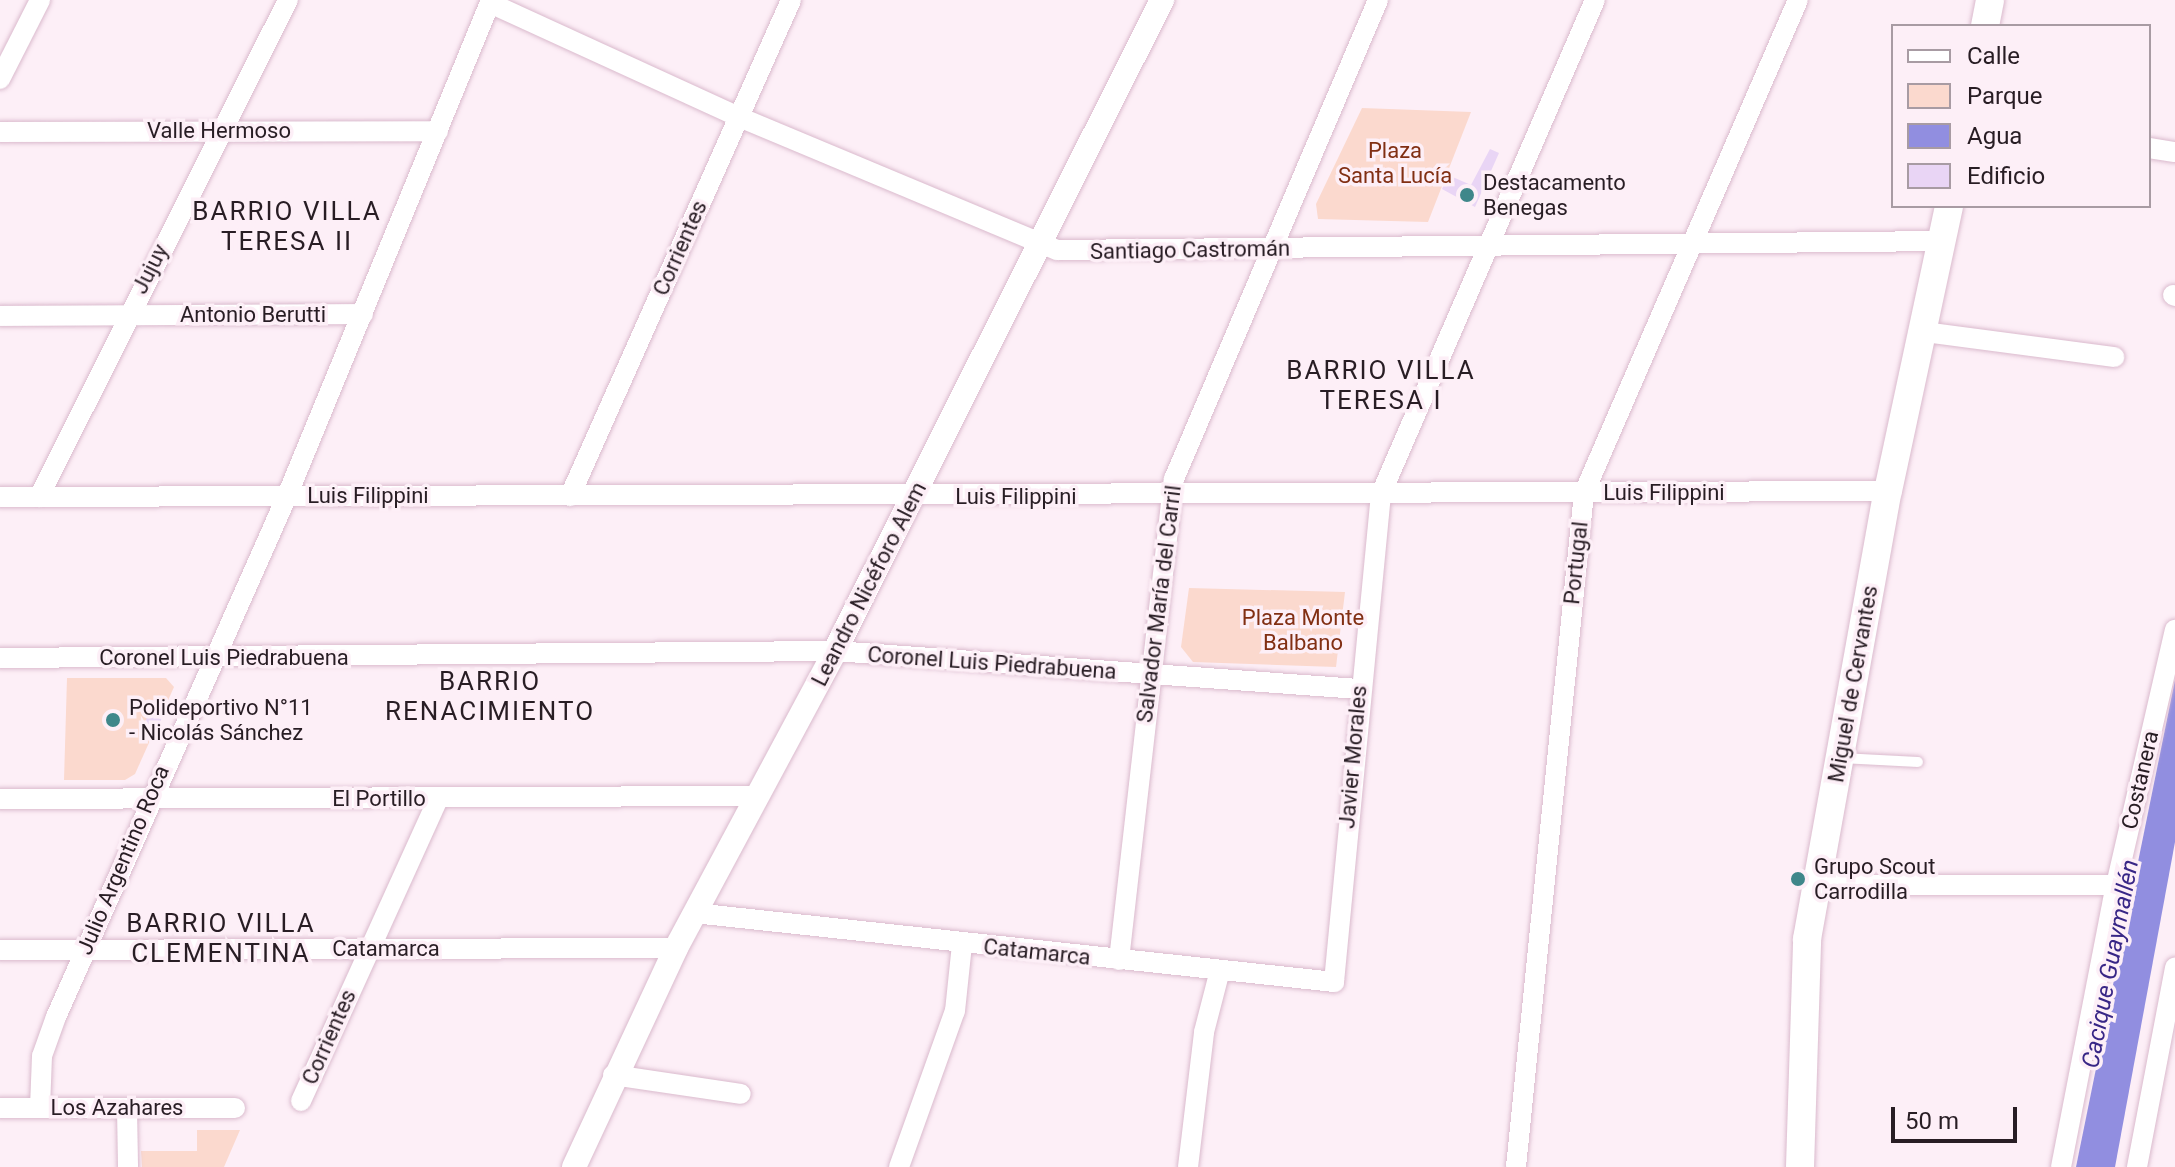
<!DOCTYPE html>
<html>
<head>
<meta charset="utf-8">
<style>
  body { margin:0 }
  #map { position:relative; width:2175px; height:1167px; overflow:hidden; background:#fdeff7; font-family:Roboto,sans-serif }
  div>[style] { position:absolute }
  .green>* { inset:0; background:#fbd9ce }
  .water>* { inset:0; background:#918ee0 }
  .building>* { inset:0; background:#e9d5f5; transform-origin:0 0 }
  .roads { filter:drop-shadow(0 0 2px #dabacd) drop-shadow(0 0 2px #dabacd) }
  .service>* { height:10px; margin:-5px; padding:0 5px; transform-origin:5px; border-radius:5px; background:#fff }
  .minor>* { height:20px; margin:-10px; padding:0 10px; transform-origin:10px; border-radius:10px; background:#fff }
  .tertiary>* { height:24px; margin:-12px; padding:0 12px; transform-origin:12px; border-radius:12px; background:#fff }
  .secondary>* { height:28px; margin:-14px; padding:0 14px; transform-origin:14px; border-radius:14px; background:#fff }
  .dots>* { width:22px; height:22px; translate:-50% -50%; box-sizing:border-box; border:4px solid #fdeff7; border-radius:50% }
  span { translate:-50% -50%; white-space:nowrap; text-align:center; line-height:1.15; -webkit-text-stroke:7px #fdeff7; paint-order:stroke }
  .street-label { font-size:22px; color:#281d24 }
  .park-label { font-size:22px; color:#812f13 }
  .poi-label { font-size:22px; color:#281d24 }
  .left { translate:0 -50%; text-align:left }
  .water-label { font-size:24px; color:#382686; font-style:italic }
  .quarter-label { font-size:26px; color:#281d24; letter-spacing:2px }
  .legend { position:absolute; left:1891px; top:24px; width:260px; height:184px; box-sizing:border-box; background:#fdeff7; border:2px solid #a89ba3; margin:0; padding:10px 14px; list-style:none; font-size:24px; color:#281d24 }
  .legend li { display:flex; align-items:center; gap:16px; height:40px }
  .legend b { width:40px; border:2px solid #a89ba3 }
  .scale { position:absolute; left:1891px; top:1107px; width:126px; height:36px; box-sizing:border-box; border:4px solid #281d24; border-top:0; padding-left:10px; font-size:24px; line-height:28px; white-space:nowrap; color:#281d24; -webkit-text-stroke:6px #fdeff7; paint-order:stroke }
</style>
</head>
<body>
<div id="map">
  <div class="green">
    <i style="clip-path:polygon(1362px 108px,1471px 112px,1428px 222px,1318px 219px,1316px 204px)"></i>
    <i style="clip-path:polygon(1189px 588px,1345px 592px,1336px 667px,1193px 662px,1181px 647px)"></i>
    <i style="clip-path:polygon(67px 678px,166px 678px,174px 687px,135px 774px,125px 780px,64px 780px)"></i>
    <i style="clip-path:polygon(197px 1130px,240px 1130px,224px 1167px,142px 1167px,141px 1151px,197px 1151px)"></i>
  </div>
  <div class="water">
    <i style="clip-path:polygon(2175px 680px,2175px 842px,2115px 1167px,2076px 1167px)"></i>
  </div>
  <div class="building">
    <i style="clip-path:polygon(1490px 149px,1499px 153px,1475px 207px,1442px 189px,1448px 175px,1471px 185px)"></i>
    <i style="left:154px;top:699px;width:14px;height:35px;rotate:21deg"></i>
  </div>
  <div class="roads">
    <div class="service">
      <i style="left:1841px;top:758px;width:77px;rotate:3deg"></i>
    </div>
    <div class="minor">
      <i style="left:490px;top:3px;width:274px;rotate:24.6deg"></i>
      <i style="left:739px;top:117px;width:345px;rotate:22.7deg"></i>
      <i style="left:1057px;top:250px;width:884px;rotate:-0.58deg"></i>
      <i style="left:0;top:79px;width:89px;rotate:-63.1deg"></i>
      <i style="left:0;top:132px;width:438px;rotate:-0.1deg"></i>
      <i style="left:2149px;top:148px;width:26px;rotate:9deg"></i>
      <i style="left:2173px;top:295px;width:2px;rotate:27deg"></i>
      <i style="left:0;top:316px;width:363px;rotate:-0.3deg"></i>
      <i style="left:1924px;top:332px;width:192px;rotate:7.5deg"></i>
      <i style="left:570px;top:496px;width:543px;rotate:-65.98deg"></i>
      <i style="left:0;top:497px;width:1888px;rotate:-0.18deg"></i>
      <i style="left:39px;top:497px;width:556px;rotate:-63.39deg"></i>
      <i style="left:0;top:658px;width:835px;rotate:-0.48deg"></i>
      <i style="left:835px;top:651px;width:525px;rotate:4.15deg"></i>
      <i style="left:0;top:799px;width:758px;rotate:-0.23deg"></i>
      <i style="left:1817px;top:885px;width:299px"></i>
      <i style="left:694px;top:913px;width:644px;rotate:6.15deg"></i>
      <i style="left:1334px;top:982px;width:490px;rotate:-84.5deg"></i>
      <i style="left:1381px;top:494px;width:538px;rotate:-66.58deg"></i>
      <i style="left:0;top:950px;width:676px;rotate:-0.17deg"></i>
      <i style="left:1119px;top:960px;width:484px;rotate:-83.5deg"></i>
      <i style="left:1174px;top:479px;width:521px;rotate:-66.93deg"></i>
      <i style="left:613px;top:1075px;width:129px;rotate:8.4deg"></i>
      <i style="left:301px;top:1101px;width:332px;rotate:-65.6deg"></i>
      <i style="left:0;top:1108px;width:235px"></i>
      <i style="left:40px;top:1108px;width:52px;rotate:-87.8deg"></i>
      <i style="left:42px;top:1056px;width:41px;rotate:-70.3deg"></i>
      <i style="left:56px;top:1017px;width:570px;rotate:-66.09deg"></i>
      <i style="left:287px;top:496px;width:536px;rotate:-67.64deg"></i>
      <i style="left:127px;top:1108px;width:59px;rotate:89deg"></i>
      <i style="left:899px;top:1167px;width:166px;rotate:-70.3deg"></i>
      <i style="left:955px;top:1011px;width:67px;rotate:-84deg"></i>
      <i style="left:1188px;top:1167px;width:136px;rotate:-83.2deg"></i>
      <i style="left:1204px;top:1032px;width:64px;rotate:-75.5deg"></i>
      <i style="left:1516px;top:1167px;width:677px;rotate:-84.24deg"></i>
      <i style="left:1584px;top:493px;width:537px;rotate:-66.54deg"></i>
      <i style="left:2061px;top:1167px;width:287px;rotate:-79deg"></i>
      <i style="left:2116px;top:885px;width:262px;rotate:-77deg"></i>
      <i style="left:2137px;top:1167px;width:203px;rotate:-79.2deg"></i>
    </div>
    <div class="tertiary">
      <i style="left:574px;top:1167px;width:242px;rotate:-65deg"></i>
      <i style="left:676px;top:948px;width:337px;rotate:-61.8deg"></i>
      <i style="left:835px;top:651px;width:729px;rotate:-63.33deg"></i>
    </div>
    <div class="secondary">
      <i style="left:1985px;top:26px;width:26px;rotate:-79deg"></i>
      <i style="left:1800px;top:1167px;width:228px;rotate:-88.2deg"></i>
      <i style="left:1807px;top:939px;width:455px;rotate:-79.8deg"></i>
      <i style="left:1888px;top:491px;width:291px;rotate:-77.9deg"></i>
    </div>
  </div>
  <div class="dots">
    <i style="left:1467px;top:195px;background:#3f878a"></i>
    <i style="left:113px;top:720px;background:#3f878a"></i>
    <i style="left:1798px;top:879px;background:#3f878a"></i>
  </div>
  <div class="street-label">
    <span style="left:219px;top:131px">Valle Hermoso</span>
    <span style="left:680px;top:248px;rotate:-66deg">Corrientes</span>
    <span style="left:1190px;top:250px;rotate:-1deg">Santiago Castromán</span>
    <span style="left:150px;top:269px;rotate:-63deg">Jujuy</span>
    <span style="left:253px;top:315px">Antonio Berutti</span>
    <span style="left:1664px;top:493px">Luis Filippini</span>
    <span style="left:368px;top:496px">Luis Filippini</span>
    <span style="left:1016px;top:497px">Luis Filippini</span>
    <span style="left:1576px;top:563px;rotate:-84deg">Portugal</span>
    <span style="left:869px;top:584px;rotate:-63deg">Leandro Nicéforo Alem</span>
    <span style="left:1159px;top:604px;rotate:-83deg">Salvador María del Carril</span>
    <span style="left:224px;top:658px">Coronel Luis Piedrabuena</span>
    <span style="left:992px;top:663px;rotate:4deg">Coronel Luis Piedrabuena</span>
    <span style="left:1853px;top:684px;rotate:-80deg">Miguel de Cervantes</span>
    <span style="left:1353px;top:757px;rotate:-85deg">Javier Morales</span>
    <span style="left:2140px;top:780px;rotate:-77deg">Costanera</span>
    <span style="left:379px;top:799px">El Portillo</span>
    <span style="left:123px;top:860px;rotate:-67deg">Julio Argentino Roca</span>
    <span style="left:386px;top:949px">Catamarca</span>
    <span style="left:1037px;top:952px;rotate:6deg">Catamarca</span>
    <span style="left:329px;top:1037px;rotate:-66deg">Corrientes</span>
    <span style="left:117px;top:1108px">Los Azahares</span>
  </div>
  <div class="park-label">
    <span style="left:1395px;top:163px">Plaza<br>Santa Lucía</span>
    <span style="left:1303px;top:630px">Plaza Monte<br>Balbano</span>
  </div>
  <div class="poi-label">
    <span class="left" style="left:1483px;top:195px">Destacamento<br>Benegas</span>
    <span class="left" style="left:129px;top:720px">Polideportivo N°11<br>- Nicolás Sánchez</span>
    <span class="left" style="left:1814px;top:879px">Grupo Scout<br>Carrodilla</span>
  </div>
  <div class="water-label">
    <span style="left:2111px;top:964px;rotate:-79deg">Cacique Guaymallén</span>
  </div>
  <div class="quarter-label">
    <span style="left:287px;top:227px">BARRIO VILLA<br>TERESA II</span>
    <span style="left:1381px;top:386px">BARRIO VILLA<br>TERESA I</span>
    <span style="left:490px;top:697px">BARRIO<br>RENACIMIENTO</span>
    <span style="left:221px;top:939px">BARRIO VILLA<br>CLEMENTINA</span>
  </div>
  <ul class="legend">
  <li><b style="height:10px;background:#fff"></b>Calle</li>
  <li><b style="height:22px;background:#fbd9ce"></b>Parque</li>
  <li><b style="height:22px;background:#918ee0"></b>Agua</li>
  <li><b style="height:22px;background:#e9d5f5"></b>Edificio</li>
  </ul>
  <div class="scale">50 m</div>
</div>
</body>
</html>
